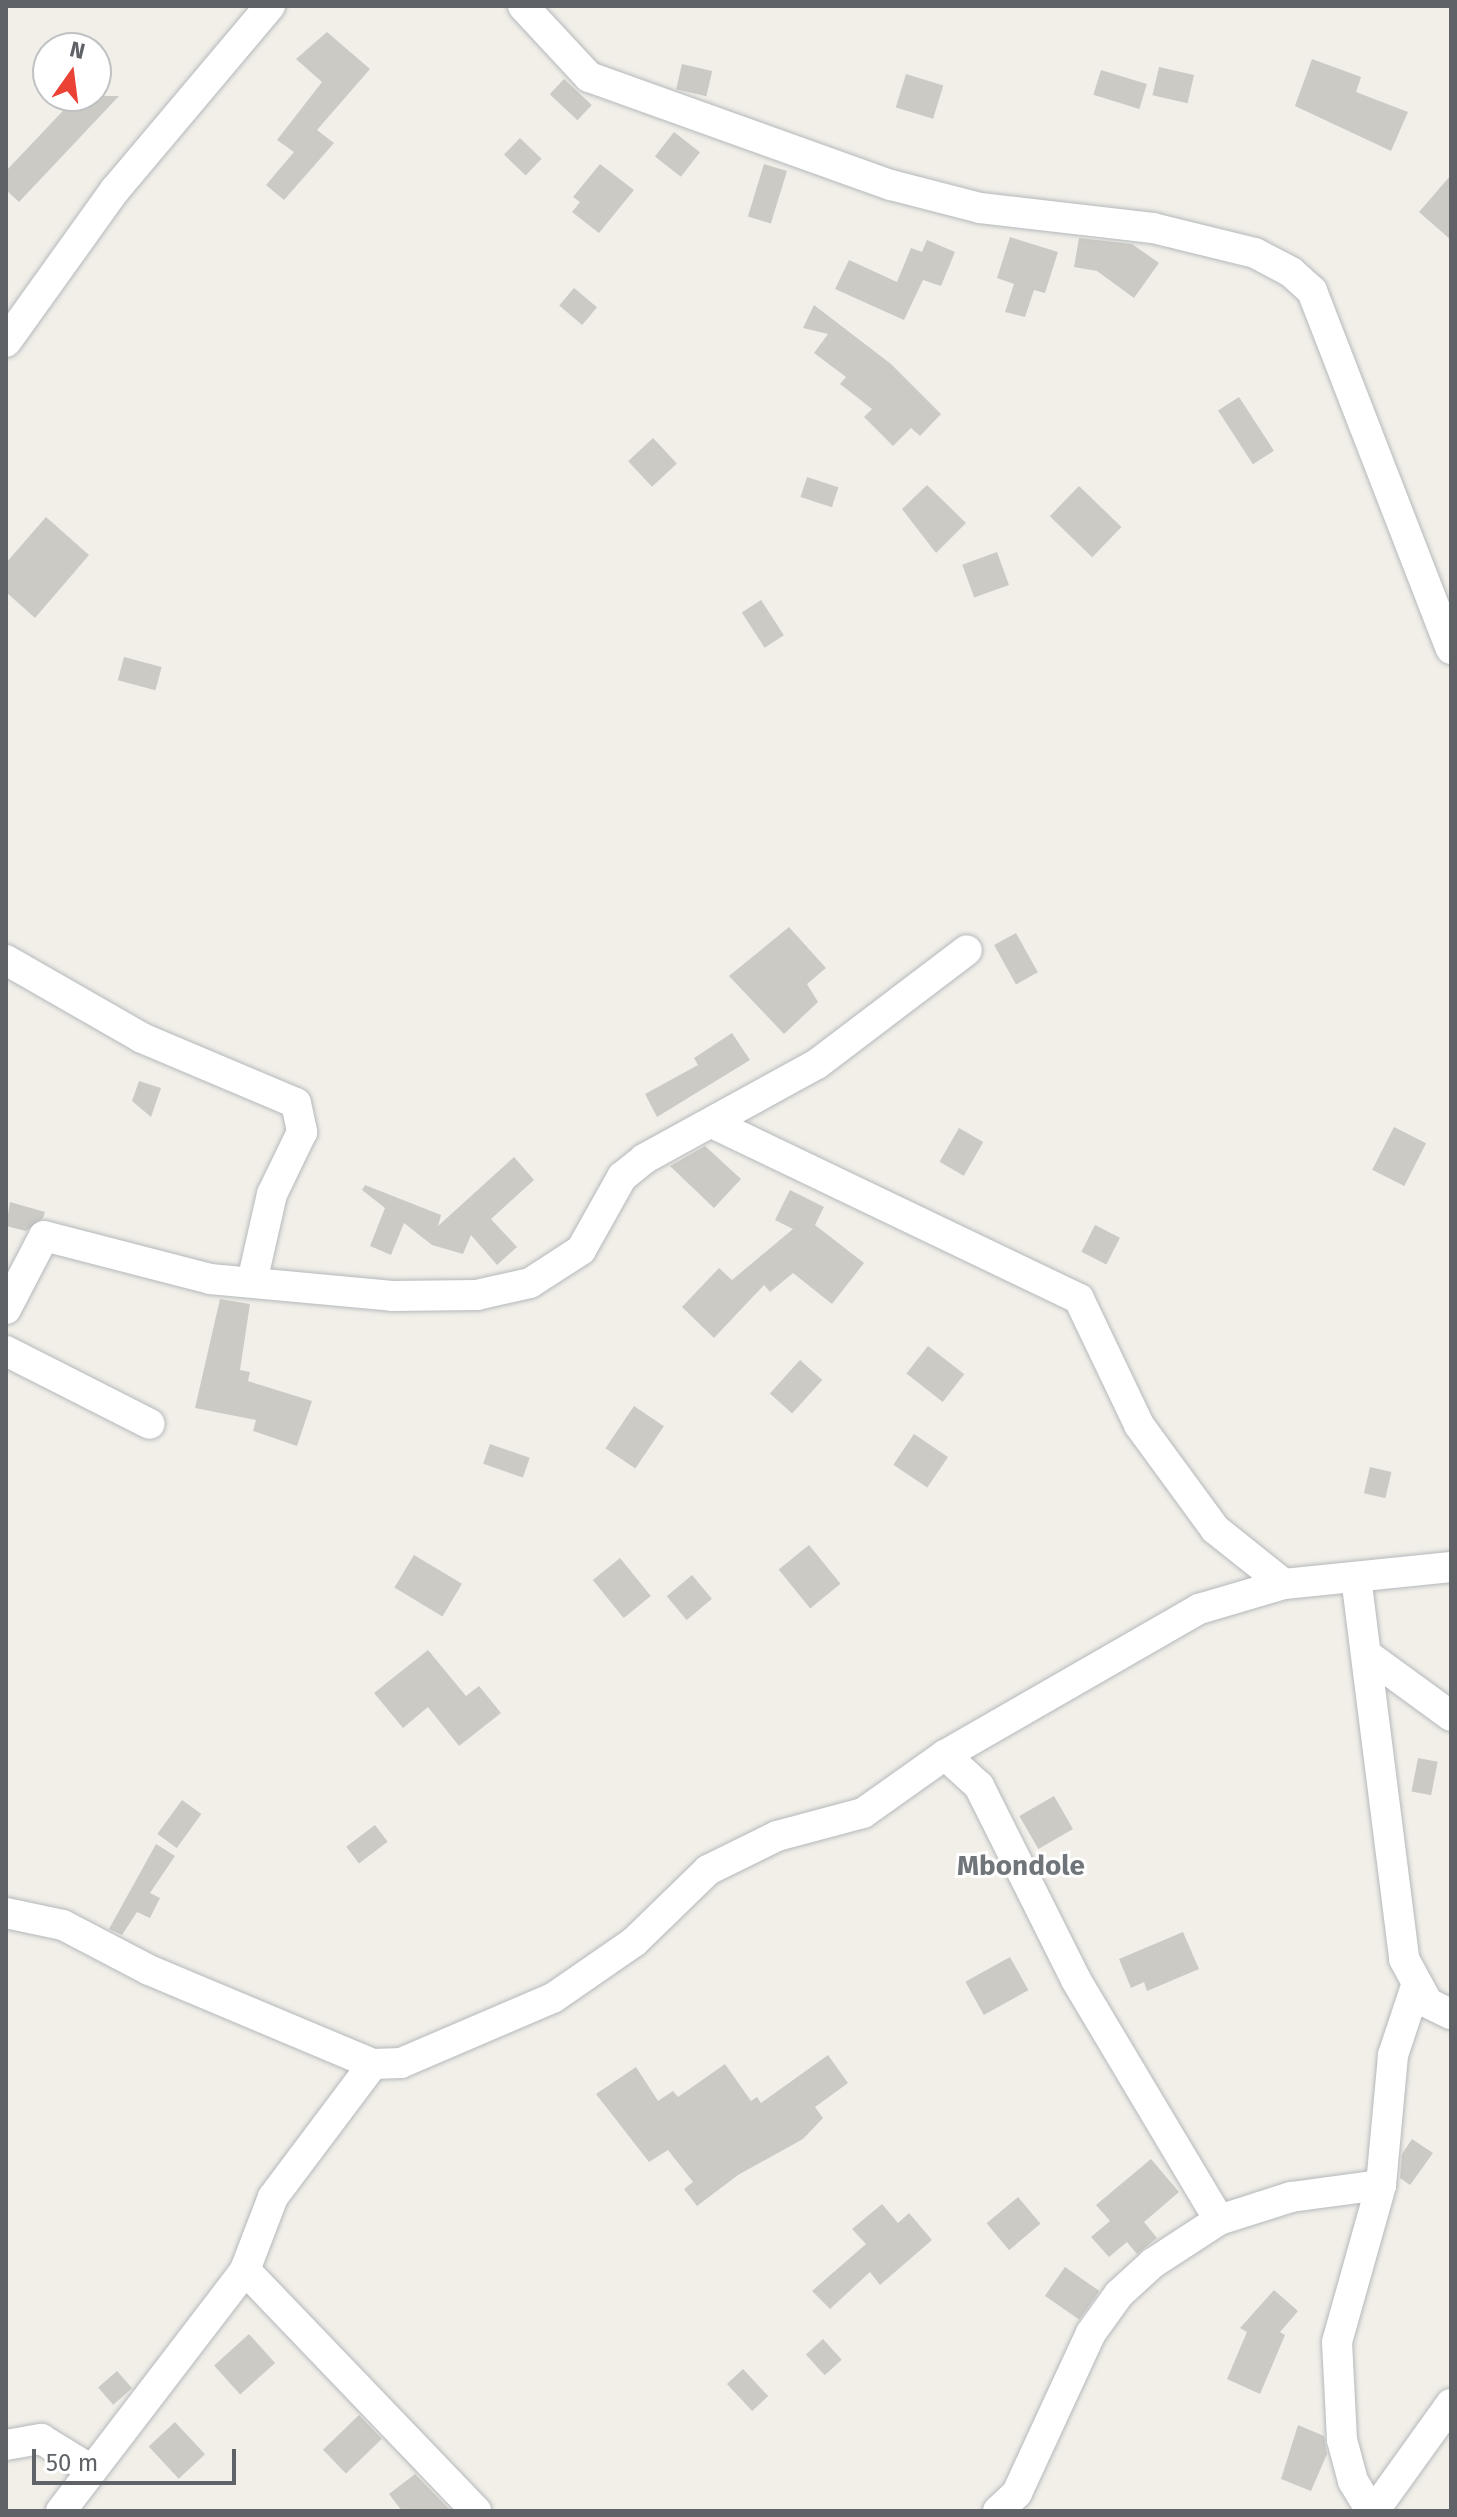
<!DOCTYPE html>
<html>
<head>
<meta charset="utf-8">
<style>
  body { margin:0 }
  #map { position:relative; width:1457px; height:2517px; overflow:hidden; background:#f1efe8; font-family:"Fira Sans",sans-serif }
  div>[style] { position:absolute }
  .building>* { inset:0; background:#cccac5; transform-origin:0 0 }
  .roads { filter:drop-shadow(0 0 2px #b5b8bc) drop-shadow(0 0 2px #b5b8bc) }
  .minor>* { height:30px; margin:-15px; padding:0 15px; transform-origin:15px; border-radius:15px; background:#fff }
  span { translate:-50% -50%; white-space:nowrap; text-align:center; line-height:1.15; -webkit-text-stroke:6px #fff; paint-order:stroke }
  .quarter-label { font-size:28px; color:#70757a; font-weight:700 }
  .frame { position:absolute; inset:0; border:8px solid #5f6368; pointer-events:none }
  .north { position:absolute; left:32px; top:32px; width:80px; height:80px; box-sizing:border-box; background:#fff; border:2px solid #bfc1c3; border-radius:50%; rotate:14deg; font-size:22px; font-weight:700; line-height:32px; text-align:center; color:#5f6368 }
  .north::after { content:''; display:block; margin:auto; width:28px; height:36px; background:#ea4335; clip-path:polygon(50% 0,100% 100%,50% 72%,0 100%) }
  .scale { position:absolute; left:32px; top:2449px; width:204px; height:36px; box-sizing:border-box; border:4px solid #5f6368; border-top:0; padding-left:10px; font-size:24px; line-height:28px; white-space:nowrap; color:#5f6368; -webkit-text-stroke:6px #fff; paint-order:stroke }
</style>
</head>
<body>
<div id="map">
  <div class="building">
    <i style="clip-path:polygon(327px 32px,370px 69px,317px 130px,334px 143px,284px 200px,266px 185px,294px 152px,277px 140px,322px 82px,296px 59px)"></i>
    <i style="clip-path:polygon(1312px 59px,1361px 77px,1356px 92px,1408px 112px,1391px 151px,1295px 106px)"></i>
    <i style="left:682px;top:64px;width:31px;height:26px;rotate:13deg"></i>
    <i style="left:1159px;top:67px;width:36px;height:29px;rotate:13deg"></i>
    <i style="left:1101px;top:70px;width:48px;height:26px;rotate:17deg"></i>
    <i style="left:906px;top:74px;width:39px;height:35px;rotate:17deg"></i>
    <i style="left:564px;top:79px;width:38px;height:21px;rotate:43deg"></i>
    <i style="clip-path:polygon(77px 96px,119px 96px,19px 202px,6px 190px,6px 171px)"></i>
    <i style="left:674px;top:132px;width:33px;height:31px;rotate:38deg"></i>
    <i style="left:520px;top:138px;width:30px;height:23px;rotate:44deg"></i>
    <i style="clip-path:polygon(600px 164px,634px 190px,599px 233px,572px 212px,580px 202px,573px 197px)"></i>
    <i style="left:764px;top:164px;width:24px;height:55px;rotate:17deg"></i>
    <i style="clip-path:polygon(1451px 175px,1451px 240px,1419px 212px)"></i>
    <i style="clip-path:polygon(1010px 237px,1058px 252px,1045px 293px,1034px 290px,1025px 317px,1005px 312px,1014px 284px,997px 278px)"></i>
    <i style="clip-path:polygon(1079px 238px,1132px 244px,1159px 263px,1134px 298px,1097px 271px,1074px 267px)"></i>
    <i style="clip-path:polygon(927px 240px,955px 252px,941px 286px,923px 280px,904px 320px,835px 289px,849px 260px,897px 282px,911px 248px,922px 252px)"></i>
    <i style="left:574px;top:288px;width:30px;height:23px;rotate:40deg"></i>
    <i style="clip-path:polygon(814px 305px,891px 364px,941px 414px,920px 436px,911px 428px,893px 446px,864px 417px,872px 409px,840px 384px,846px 377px,814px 353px,828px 334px,803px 328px)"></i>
    <i style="left:1239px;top:397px;width:64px;height:25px;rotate:57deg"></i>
    <i style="left:653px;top:438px;width:35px;height:34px;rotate:47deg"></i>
    <i style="left:807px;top:477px;width:33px;height:21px;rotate:18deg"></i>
    <i style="clip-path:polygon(927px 485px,966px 523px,936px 553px,902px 509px)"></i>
    <i style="left:1079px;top:486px;width:59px;height:42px;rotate:44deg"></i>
    <i style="clip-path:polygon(46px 517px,89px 555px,35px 618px,6px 592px,6px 563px)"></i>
    <i style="left:997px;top:552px;width:35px;height:37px;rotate:70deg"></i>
    <i style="left:761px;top:600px;width:42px;height:23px;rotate:57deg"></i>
    <i style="left:124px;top:657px;width:39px;height:24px;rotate:15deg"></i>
    <i style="clip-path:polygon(789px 927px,826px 968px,807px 984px,818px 1002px,784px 1034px,729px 976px)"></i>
    <i style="left:1016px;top:933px;width:45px;height:25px;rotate:61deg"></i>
    <i style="clip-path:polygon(732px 1033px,750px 1060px,657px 1117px,645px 1094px,698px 1065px,694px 1058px)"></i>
    <i style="clip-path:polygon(139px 1081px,161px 1088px,151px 1117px,132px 1101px)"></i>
    <i style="left:1394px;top:1127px;width:36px;height:48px;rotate:27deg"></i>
    <i style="left:959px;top:1128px;width:28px;height:39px;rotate:30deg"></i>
    <i style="clip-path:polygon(705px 1146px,741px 1179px,714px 1208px,670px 1166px)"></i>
    <i style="clip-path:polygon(514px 1157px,534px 1180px,491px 1219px,517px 1247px,497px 1265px,471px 1235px,463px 1254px,432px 1245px,404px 1223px,391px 1255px,370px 1246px,385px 1208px,362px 1190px,365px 1185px,441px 1215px,438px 1226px)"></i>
    <i style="clip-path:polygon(790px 1190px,824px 1207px,815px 1225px,864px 1263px,832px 1304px,793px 1273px,770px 1292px,764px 1285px,714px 1338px,682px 1307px,719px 1268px,732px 1280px,793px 1229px,775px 1220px)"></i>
    <i style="clip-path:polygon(10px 1202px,45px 1212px,43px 1218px,26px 1231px,6px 1226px)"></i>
    <i style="left:1095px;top:1225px;width:28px;height:30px;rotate:27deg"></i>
    <i style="clip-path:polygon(220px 1299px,250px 1304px,240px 1370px,250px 1372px,248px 1381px,312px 1401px,297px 1446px,253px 1431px,256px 1420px,195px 1408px)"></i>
    <i style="left:928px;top:1346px;width:46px;height:35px;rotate:38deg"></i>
    <i style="left:800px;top:1360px;width:30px;height:45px;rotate:42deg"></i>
    <i style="left:634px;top:1406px;width:36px;height:51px;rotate:34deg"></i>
    <i style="left:914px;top:1434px;width:41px;height:37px;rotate:34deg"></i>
    <i style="left:490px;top:1444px;width:42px;height:21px;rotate:19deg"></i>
    <i style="left:1370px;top:1467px;width:22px;height:27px;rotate:13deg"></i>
    <i style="left:809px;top:1545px;width:50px;height:39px;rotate:51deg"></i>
    <i style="left:414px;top:1555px;width:56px;height:38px;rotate:31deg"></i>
    <i style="left:620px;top:1558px;width:49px;height:35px;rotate:51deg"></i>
    <i style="left:692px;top:1575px;width:31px;height:33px;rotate:50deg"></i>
    <i style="clip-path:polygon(428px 1650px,466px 1696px,479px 1686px,501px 1713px,459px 1746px,428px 1707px,403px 1728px,374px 1693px)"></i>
    <i style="left:1418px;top:1758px;width:20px;height:34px;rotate:11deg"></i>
    <i style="left:1054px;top:1796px;width:38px;height:40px;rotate:60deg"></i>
    <i style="left:182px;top:1800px;width:24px;height:42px;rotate:36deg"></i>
    <i style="left:375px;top:1825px;width:21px;height:36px;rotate:53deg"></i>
    <i style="clip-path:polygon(156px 1844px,175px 1856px,150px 1893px,160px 1898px,150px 1918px,137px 1912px,122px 1935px,109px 1929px)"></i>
    <i style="clip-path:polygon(1183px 1932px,1199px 1969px,1147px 1991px,1144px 1982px,1131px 1988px,1119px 1959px)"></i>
    <i style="left:1010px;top:1957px;width:38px;height:51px;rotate:61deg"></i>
    <i style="clip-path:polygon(828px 2055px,848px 2083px,815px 2107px,823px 2118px,803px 2139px,738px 2175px,697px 2206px,684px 2189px,693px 2182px,668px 2150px,649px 2162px,596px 2094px,636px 2067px,658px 2101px,673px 2091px,678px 2097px,725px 2064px,751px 2101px,757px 2097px,761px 2103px)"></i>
    <i style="clip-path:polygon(1412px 2139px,1433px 2153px,1410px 2185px,1400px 2178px,1402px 2154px)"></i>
    <i style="clip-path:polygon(1151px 2159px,1179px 2192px,1144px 2222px,1157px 2238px,1137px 2254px,1127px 2242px,1109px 2257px,1091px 2237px,1110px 2221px,1096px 2205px)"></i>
    <i style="left:1018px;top:2197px;width:35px;height:41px;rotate:50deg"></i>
    <i style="clip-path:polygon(882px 2204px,898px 2223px,909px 2213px,932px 2240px,880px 2285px,870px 2272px,830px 2309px,812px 2291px,866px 2244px,852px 2229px)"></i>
    <i style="left:1065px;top:2267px;width:42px;height:35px;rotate:35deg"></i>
    <i style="clip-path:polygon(1274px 2290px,1298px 2311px,1280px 2332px,1285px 2335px,1260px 2394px,1227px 2379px,1247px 2332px,1240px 2328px)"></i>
    <i style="left:249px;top:2334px;width:39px;height:47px;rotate:48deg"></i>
    <i style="left:823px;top:2339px;width:28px;height:23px;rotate:48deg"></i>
    <i style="left:743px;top:2369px;width:37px;height:22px;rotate:47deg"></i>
    <i style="left:117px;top:2371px;width:23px;height:25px;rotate:49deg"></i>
    <i style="left:359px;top:2415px;width:33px;height:50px;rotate:46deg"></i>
    <i style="left:175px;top:2422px;width:44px;height:36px;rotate:47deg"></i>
    <i style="clip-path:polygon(1298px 2425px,1324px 2436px,1327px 2454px,1311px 2491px,1281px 2479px)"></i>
    <i style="clip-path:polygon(415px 2474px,451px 2511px,402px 2511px,389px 2494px)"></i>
  </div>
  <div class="roads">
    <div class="minor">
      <i style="left:523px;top:6px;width:97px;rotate:47.1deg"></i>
      <i style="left:589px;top:77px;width:321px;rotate:19.7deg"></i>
      <i style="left:891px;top:185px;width:92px;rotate:14.5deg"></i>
      <i style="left:980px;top:208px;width:174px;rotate:6.6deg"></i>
      <i style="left:1153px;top:228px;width:105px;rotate:13.8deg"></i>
      <i style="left:1255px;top:253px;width:41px;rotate:27.8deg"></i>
      <i style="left:1291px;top:272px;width:28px;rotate:42deg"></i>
      <i style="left:1312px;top:291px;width:384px;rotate:68.8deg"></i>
      <i style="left:6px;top:342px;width:187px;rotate:-54.4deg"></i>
      <i style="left:115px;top:190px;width:241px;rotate:-49.9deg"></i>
      <i style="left:6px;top:960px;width:157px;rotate:29.8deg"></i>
      <i style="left:142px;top:1038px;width:167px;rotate:22.9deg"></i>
      <i style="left:296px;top:1103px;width:30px;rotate:78deg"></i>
      <i style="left:302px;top:1132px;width:69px;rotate:115.8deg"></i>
      <i style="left:272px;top:1194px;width:90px;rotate:102.8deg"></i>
      <i style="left:712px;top:1123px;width:407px;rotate:25.6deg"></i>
      <i style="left:1079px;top:1299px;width:140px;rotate:64.5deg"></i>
      <i style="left:1139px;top:1425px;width:129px;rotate:53.8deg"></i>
      <i style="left:1215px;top:1529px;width:88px;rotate:38.6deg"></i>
      <i style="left:6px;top:1309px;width:82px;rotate:-62.5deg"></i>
      <i style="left:44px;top:1236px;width:171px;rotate:14.5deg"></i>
      <i style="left:210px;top:1279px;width:183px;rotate:5.3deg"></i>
      <i style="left:392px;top:1296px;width:85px;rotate:-0.7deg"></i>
      <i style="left:477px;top:1295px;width:54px;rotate:-12.8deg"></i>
      <i style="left:530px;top:1283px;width:61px;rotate:-32.9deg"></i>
      <i style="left:581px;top:1250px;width:84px;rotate:-60.7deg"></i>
      <i style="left:622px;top:1177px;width:28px;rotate:-39deg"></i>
      <i style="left:644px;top:1159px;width:197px;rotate:-28.8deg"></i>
      <i style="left:817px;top:1064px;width:188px;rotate:-37.2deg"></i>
      <i style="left:6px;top:1351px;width:161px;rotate:26.9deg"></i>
      <i style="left:1356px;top:1577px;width:385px;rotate:82.8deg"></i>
      <i style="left:1404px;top:1959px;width:50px;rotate:61.4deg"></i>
      <i style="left:1428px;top:2003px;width:25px;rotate:26deg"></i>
      <i style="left:1366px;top:1654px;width:105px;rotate:36.1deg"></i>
      <i style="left:945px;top:1755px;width:46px;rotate:42.4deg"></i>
      <i style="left:979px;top:1786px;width:217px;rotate:63.4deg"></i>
      <i style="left:1076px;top:1980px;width:279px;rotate:59.2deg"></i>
      <i style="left:6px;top:1913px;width:58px;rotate:11.9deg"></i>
      <i style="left:63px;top:1925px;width:97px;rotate:27.6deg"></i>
      <i style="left:149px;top:1970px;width:243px;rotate:22.8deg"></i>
      <i style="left:373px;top:2064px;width:28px;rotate:-2deg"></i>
      <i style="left:401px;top:2063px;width:165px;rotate:-23.2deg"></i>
      <i style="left:553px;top:1998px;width:98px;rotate:-34.7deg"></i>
      <i style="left:634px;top:1942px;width:103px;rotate:-44.2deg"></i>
      <i style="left:708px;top:1870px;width:77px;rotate:-26.2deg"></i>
      <i style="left:777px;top:1836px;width:89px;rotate:-15deg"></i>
      <i style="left:863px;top:1813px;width:100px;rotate:-35.3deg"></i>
      <i style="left:945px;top:1755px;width:293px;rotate:-29.9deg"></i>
      <i style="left:1199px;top:1609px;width:89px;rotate:-16.4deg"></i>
      <i style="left:1284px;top:1584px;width:168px;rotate:-5.8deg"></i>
      <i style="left:245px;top:2270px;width:334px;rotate:46.2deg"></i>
      <i style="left:6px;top:2445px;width:36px;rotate:-10deg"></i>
      <i style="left:41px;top:2439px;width:57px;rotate:31.5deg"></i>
      <i style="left:61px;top:2511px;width:303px;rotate:-52.6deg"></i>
      <i style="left:245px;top:2270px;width:78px;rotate:-69deg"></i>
      <i style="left:273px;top:2197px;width:166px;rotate:-53.1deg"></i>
      <i style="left:998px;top:2511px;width:26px;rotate:-43deg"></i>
      <i style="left:1017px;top:2493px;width:176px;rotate:-65.2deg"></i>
      <i style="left:1091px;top:2333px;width:48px;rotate:-54.3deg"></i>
      <i style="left:1119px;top:2294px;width:46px;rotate:-42.4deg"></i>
      <i style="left:1153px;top:2263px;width:79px;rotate:-33.1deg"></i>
      <i style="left:1219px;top:2220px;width:76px;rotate:-17.7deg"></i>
      <i style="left:1291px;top:2197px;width:91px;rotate:-7.6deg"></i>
      <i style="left:1371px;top:2511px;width:35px;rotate:-121deg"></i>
      <i style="left:1353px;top:2481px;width:42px;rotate:-105deg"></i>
      <i style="left:1342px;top:2440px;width:98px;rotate:-92.9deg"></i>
      <i style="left:1337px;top:2342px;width:163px;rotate:-74.3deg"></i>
      <i style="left:1381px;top:2185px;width:131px;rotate:-84.7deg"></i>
      <i style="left:1393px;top:2055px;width:73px;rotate:-71.6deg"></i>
      <i style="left:1374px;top:2511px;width:132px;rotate:-54.3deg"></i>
    </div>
  </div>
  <div class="quarter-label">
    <span style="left:1021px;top:1866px">Mbondole</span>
  </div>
  <div class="frame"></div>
  <div class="north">N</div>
  <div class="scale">50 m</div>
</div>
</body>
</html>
